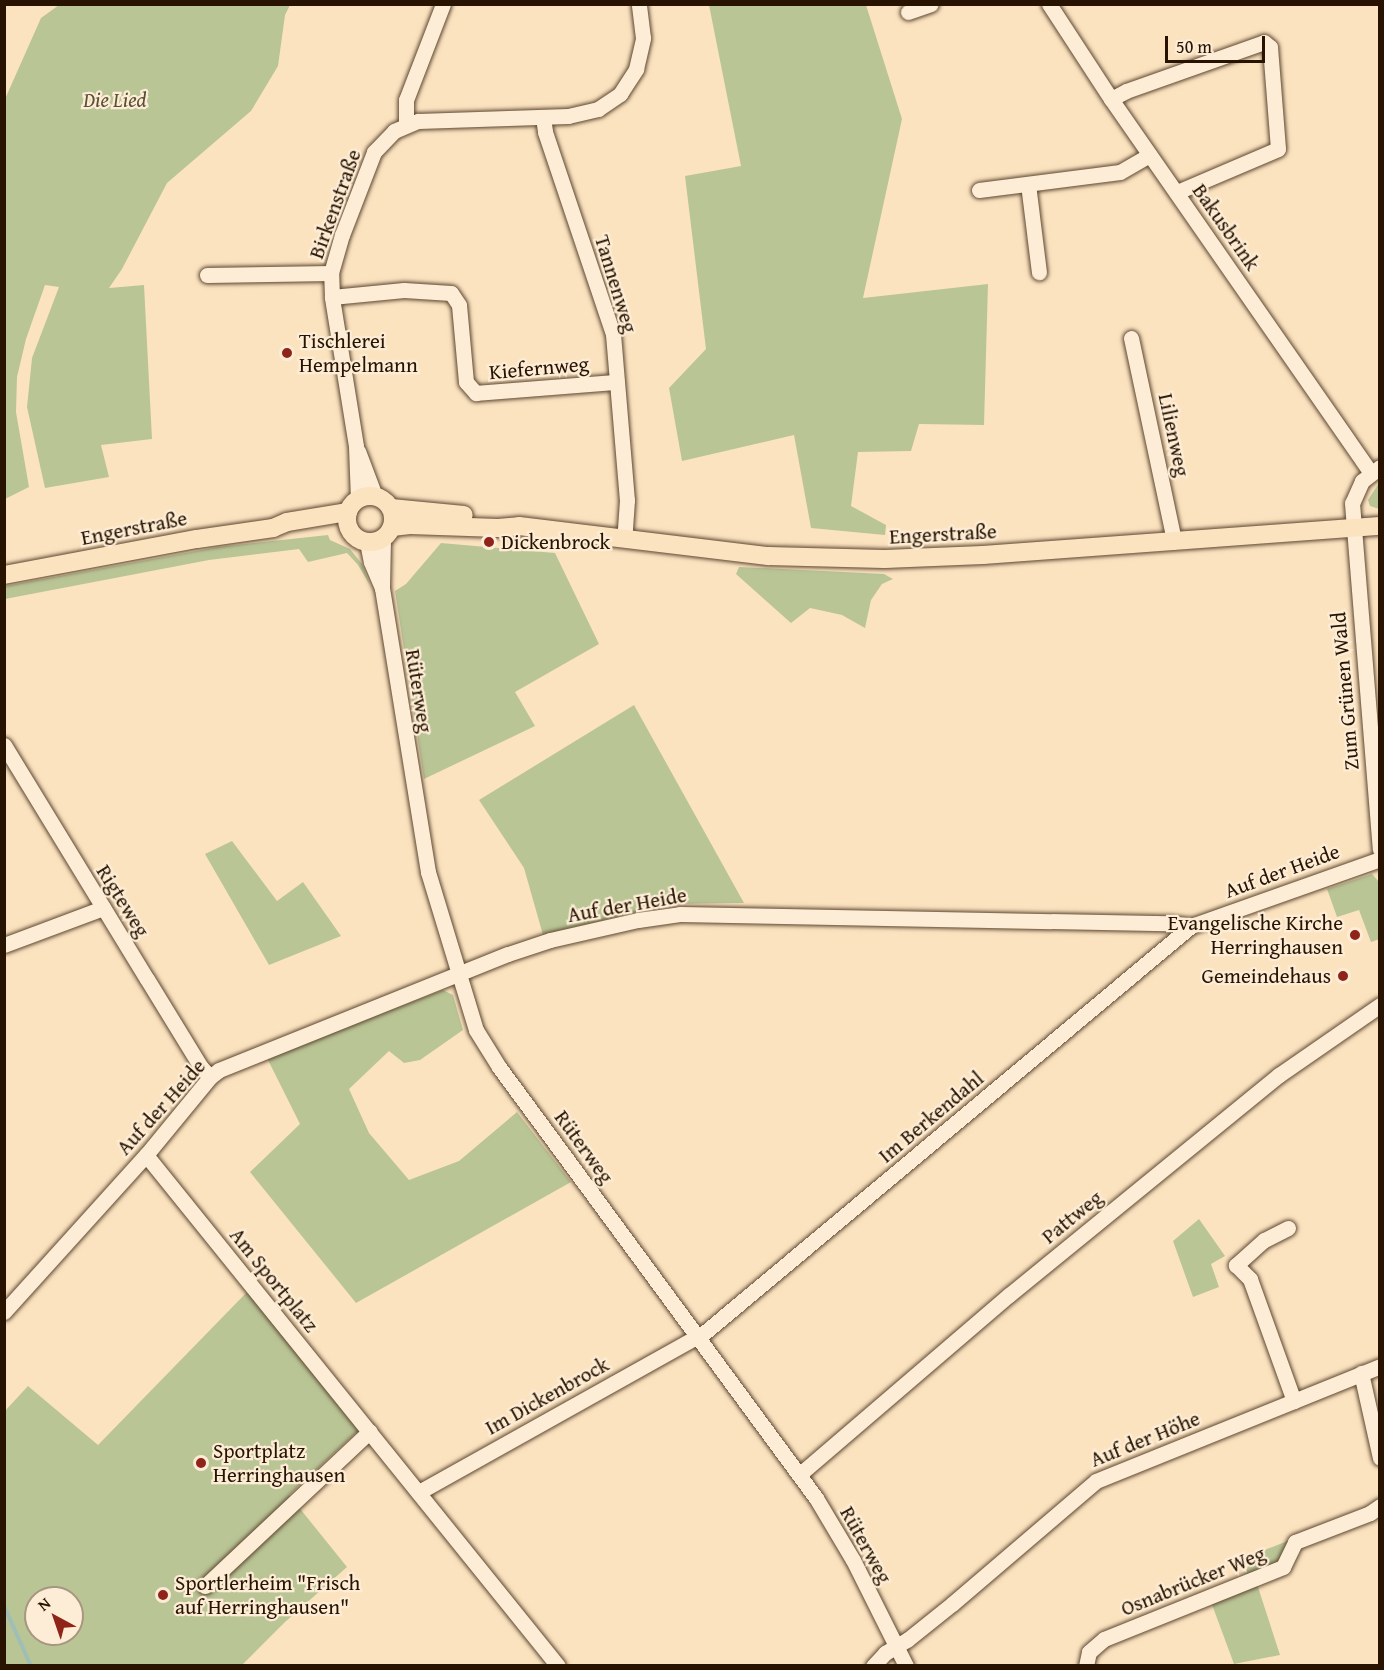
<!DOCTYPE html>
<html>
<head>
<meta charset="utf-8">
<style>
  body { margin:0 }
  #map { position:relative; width:1384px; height:1670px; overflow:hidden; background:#fce3c0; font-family:"Gentium Book Plus",serif }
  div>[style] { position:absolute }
  .green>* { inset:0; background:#bac596 }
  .stream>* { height:4px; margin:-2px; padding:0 2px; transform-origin:2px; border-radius:2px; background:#9fbeb5 }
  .roads { filter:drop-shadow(0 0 2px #5c4730) drop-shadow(0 0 2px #5c4730) }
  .minor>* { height:15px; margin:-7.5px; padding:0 7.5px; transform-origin:7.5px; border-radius:7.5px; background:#fdedd6 }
  .major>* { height:18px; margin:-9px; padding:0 9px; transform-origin:9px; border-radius:9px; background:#fce3c0 }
  .major>.ring { margin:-9px; padding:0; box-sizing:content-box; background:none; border:18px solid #fce3c0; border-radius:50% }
  .dots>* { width:16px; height:16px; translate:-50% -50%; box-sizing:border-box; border:3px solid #fdedd6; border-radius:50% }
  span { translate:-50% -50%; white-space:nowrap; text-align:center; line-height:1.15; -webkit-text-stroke:4.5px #fdedd6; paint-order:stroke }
  .park-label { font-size:21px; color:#5a5134; font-style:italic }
  .street-label { font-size:21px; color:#271300 }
  .poi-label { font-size:21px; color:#271300 }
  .left { translate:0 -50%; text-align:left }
  .right { translate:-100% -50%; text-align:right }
  .frame { position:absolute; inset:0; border:6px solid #271300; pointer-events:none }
  .north { position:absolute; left:24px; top:1586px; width:60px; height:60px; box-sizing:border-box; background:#fdedd6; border:2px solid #a79680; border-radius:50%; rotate:320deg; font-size:16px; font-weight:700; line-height:24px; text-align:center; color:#271300 }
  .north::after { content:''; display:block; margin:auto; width:21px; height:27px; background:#8f2418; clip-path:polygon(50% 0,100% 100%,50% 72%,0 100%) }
  .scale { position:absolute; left:1165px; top:36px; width:100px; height:27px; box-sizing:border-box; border:3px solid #271300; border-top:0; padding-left:8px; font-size:18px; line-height:21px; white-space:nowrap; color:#271300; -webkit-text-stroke:4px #fdedd6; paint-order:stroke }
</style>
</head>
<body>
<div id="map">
  <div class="green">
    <i style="clip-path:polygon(59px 5px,290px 5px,285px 15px,278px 66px,251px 111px,167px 183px,122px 269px,109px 288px,144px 285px,152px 439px,101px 445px,109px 477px,45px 488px,27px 407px,32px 358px,59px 287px,45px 285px,26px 339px,17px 377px,16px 412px,29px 487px,5px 499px,5px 99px,41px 18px)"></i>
    <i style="clip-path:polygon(709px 5px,866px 5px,902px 119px,863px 298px,988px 284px,984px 425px,919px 424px,911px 451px,858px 452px,851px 506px,886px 525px,885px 535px,811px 528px,794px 435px,682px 461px,669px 388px,706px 349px,685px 176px,741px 166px)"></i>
    <i style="clip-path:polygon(1379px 483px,1379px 509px,1370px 506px,1368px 500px)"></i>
    <i style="clip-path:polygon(328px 535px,330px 540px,350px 549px,362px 564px,370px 585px,358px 565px,347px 553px,308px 562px,299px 549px,209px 560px,5px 599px,5px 586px,218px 547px)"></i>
    <i style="clip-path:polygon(441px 543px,555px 553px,599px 644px,515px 692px,535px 726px,424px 779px,395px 591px,406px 584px)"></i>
    <i style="clip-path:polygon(739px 567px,884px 574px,893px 579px,882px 584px,871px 600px,865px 628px,842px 615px,810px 608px,791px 623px,736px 574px)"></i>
    <i style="clip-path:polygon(634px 705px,744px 903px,668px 904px,543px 935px,524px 868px,479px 800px)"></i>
    <i style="clip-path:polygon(232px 841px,277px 901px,303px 882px,341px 936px,269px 965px,205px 854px)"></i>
    <i style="clip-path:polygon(1372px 874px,1379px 882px,1380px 939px,1371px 942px,1359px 910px,1337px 917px,1327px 889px)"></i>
    <i style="clip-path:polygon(443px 990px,453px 995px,463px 1030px,420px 1060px,404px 1063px,389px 1051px,349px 1089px,369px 1133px,409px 1180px,459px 1161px,517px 1112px,571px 1182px,356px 1303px,250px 1172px,300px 1124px,267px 1058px)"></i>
    <i style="clip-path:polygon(1199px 1219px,1225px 1256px,1211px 1264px,1219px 1287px,1193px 1297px,1173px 1241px)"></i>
    <i style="clip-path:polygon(evenodd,248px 1291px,360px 1429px,289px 1495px,347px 1567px,285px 1622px,242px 1665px,5px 1665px,4px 1412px,28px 1386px,98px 1445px,248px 1291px,36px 1598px,72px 1598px,72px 1634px,36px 1634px,36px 1598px)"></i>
    <i style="clip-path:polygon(1290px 1540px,1279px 1565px,1243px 1580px,1252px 1555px)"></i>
    <i style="clip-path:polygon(1257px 1584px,1280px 1655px,1234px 1664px,1211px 1602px)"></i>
  </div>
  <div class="stream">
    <i style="left:4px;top:1606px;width:66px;rotate:65.8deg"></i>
  </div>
  <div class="roads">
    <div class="minor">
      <i style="left:1049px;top:4px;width:113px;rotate:56.9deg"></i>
      <i style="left:1111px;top:99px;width:454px;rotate:55.2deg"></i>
      <i style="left:908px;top:12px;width:24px;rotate:-19deg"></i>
      <i style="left:1111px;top:99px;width:17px;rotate:-28deg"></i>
      <i style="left:1126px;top:91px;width:146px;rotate:-19.5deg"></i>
      <i style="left:1264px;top:42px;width:8px;rotate:40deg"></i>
      <i style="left:1270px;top:47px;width:102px;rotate:85.5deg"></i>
      <i style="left:1278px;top:149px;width:110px;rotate:156.9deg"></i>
      <i style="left:543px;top:117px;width:15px;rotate:82deg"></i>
      <i style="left:545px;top:132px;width:213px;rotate:71.4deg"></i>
      <i style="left:613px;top:334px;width:167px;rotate:85.2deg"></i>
      <i style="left:627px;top:500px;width:39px;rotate:94deg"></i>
      <i style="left:406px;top:125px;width:25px;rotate:-90deg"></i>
      <i style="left:406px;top:100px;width:103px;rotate:-68.9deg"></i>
      <i style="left:1028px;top:184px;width:89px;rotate:82.9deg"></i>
      <i style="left:979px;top:190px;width:142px;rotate:-7.3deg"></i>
      <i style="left:1120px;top:172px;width:34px;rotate:-30deg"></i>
      <i style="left:207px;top:275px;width:124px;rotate:-0.9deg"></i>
      <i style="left:332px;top:297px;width:72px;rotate:-5.6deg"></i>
      <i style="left:404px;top:290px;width:47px;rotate:3.7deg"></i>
      <i style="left:451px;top:293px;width:14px;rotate:56deg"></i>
      <i style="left:459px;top:305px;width:77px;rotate:84.8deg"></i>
      <i style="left:466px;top:382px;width:15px;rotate:48deg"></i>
      <i style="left:476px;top:393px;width:141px;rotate:-4.5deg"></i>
      <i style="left:1131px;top:338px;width:208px;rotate:78deg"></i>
      <i style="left:358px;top:451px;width:48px;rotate:69.3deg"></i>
      <i style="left:1380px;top:467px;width:23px;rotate:142deg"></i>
      <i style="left:1362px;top:481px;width:24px;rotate:114deg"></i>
      <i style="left:1352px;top:503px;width:347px;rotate:85.4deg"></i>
      <i style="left:358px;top:499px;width:53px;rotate:-92.2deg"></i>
      <i style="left:356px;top:446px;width:151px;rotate:-99.2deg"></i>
      <i style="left:332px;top:297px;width:24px;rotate:-92deg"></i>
      <i style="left:331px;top:273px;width:40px;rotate:-74deg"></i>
      <i style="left:342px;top:235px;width:89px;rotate:-68.9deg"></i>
      <i style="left:374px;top:152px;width:29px;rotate:-46deg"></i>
      <i style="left:394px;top:131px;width:26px;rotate:-23deg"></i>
      <i style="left:418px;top:121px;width:150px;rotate:-1.9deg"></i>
      <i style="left:568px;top:116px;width:31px;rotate:-13deg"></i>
      <i style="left:598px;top:109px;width:27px;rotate:-34deg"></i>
      <i style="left:620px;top:94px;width:30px;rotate:-57deg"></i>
      <i style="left:636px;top:69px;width:32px;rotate:-77deg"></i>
      <i style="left:643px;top:38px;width:34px;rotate:-97deg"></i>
      <i style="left:383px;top:539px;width:49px;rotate:91.2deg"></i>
      <i style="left:382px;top:588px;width:288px;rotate:80.8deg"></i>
      <i style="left:428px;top:872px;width:165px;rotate:73.1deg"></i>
      <i style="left:476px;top:1030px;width:44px;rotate:58.1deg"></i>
      <i style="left:499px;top:1067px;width:535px;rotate:53.67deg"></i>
      <i style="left:816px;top:1498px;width:72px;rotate:59.2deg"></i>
      <i style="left:853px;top:1560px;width:119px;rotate:63.4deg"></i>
      <i style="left:367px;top:542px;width:20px;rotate:79deg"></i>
      <i style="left:371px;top:562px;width:28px;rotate:67deg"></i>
      <i style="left:4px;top:745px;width:274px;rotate:58.6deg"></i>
      <i style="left:147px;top:979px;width:103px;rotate:58.5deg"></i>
      <i style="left:201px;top:1067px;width:13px;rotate:48deg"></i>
      <i style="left:4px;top:945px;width:106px;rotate:-20.5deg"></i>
      <i style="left:146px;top:1155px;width:656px;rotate:51.12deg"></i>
      <i style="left:1288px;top:1228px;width:27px;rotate:153deg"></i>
      <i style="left:1264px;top:1240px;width:38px;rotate:138deg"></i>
      <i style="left:1236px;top:1265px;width:20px;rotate:45deg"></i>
      <i style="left:1250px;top:1279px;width:130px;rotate:70.2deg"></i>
      <i style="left:4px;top:1312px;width:212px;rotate:-47.9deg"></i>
      <i style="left:146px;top:1155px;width:101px;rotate:-50.6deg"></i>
      <i style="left:210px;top:1077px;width:11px;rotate:-38deg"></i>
      <i style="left:219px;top:1070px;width:311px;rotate:-21.9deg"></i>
      <i style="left:508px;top:954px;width:44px;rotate:-18.4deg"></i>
      <i style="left:550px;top:940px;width:90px;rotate:-12.8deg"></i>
      <i style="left:638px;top:920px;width:42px;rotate:-8.1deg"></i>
      <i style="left:680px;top:914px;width:488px;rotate:1.1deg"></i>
      <i style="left:1168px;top:923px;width:23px;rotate:7deg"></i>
      <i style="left:1191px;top:926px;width:201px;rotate:-19.5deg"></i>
      <i style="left:1361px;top:1373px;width:87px;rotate:77.4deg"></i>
      <i style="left:800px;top:1474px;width:275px;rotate:-40.6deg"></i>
      <i style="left:1009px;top:1295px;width:348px;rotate:-39.2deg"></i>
      <i style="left:1279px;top:1075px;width:123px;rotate:-34.7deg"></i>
      <i style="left:419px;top:1492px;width:326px;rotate:-29.2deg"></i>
      <i style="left:704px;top:1333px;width:635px;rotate:-39.89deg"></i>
      <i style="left:205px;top:1586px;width:226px;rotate:-43.2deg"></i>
      <i style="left:873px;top:1666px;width:18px;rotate:-47deg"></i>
      <i style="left:885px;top:1653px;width:26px;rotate:-31deg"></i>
      <i style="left:907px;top:1640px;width:58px;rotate:-38.7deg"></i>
      <i style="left:952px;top:1604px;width:189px;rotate:-40.5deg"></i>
      <i style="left:1096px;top:1481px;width:306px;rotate:-22deg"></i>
      <i style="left:1086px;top:1666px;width:14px;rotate:-78deg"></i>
      <i style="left:1089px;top:1652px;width:20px;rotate:-41deg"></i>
      <i style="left:1104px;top:1639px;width:193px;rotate:-21.9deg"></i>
      <i style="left:1283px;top:1567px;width:28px;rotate:-64deg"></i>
      <i style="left:1295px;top:1542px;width:80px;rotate:-21.1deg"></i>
      <i style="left:1370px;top:1513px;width:12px;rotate:-35deg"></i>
    </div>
    <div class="major">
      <i class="ring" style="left:347px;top:496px;width:28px;height:28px"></i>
      <i style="left:391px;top:508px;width:73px;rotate:5.5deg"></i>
      <i style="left:392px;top:527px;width:18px;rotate:-6deg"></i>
      <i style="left:410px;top:525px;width:88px;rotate:2deg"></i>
      <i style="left:498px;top:528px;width:21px;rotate:-5deg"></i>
      <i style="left:519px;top:526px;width:251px;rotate:6.9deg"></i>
      <i style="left:768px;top:556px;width:116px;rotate:1.5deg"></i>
      <i style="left:884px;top:559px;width:99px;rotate:-2.3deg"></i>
      <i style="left:983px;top:555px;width:398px;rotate:-4.2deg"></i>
      <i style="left:4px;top:575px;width:196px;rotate:-10.6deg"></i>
      <i style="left:197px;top:539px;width:77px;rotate:-8.2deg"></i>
      <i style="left:273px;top:528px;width:15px;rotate:-23deg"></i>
      <i style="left:287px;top:522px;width:62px;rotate:-9.3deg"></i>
    </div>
  </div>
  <div class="dots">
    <i style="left:287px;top:353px;background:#8f2418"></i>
    <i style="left:489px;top:542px;background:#8f2418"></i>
    <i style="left:1355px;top:935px;background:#8f2418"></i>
    <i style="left:1343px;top:976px;background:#8f2418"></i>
    <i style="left:201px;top:1463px;background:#8f2418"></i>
    <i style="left:163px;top:1595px;background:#8f2418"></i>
  </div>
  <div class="park-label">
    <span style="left:115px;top:100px">Die Lied</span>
  </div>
  <div class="street-label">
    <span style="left:335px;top:204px;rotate:-70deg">Birkenstraße</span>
    <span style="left:1226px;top:227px;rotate:55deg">Bakusbrink</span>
    <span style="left:616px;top:284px;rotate:73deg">Tannenweg</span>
    <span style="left:539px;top:368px;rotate:-5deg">Kiefernweg</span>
    <span style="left:1174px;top:435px;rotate:78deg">Lilienweg</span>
    <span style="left:134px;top:528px;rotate:-11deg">Engerstraße</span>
    <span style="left:943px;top:534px;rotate:-3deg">Engerstraße</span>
    <span style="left:419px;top:691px;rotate:81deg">Rüterweg</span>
    <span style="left:1345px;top:691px;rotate:-95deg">Zum Grünen Wald</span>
    <span style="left:1282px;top:871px;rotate:-20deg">Auf der Heide</span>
    <span style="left:123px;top:901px;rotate:58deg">Rigteweg</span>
    <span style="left:627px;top:905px;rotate:-10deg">Auf der Heide</span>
    <span style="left:161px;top:1107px;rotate:-48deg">Auf der Heide</span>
    <span style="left:931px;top:1117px;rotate:-40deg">Im Berkendahl</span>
    <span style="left:584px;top:1147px;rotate:54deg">Rüterweg</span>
    <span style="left:1072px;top:1217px;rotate:-39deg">Pattweg</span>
    <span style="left:274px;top:1280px;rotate:51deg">Am Sportplatz</span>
    <span style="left:547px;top:1396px;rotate:-29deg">Im Dickenbrock</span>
    <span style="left:1145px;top:1439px;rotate:-22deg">Auf der Höhe</span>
    <span style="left:866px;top:1545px;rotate:61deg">Rüterweg</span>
    <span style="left:1193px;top:1581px;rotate:-22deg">Osnabrücker Weg</span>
  </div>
  <div class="poi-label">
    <span class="left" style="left:299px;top:353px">Tischlerei<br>Hempelmann</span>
    <span class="left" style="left:501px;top:542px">Dickenbrock</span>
    <span class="right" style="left:1343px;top:935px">Evangelische Kirche<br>Herringhausen</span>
    <span class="right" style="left:1331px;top:976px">Gemeindehaus</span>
    <span class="left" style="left:213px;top:1463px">Sportplatz<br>Herringhausen</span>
    <span class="left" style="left:175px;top:1595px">Sportlerheim "Frisch<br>auf Herringhausen"</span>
  </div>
  <div class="frame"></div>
  <div class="north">N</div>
  <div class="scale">50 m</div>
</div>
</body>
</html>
